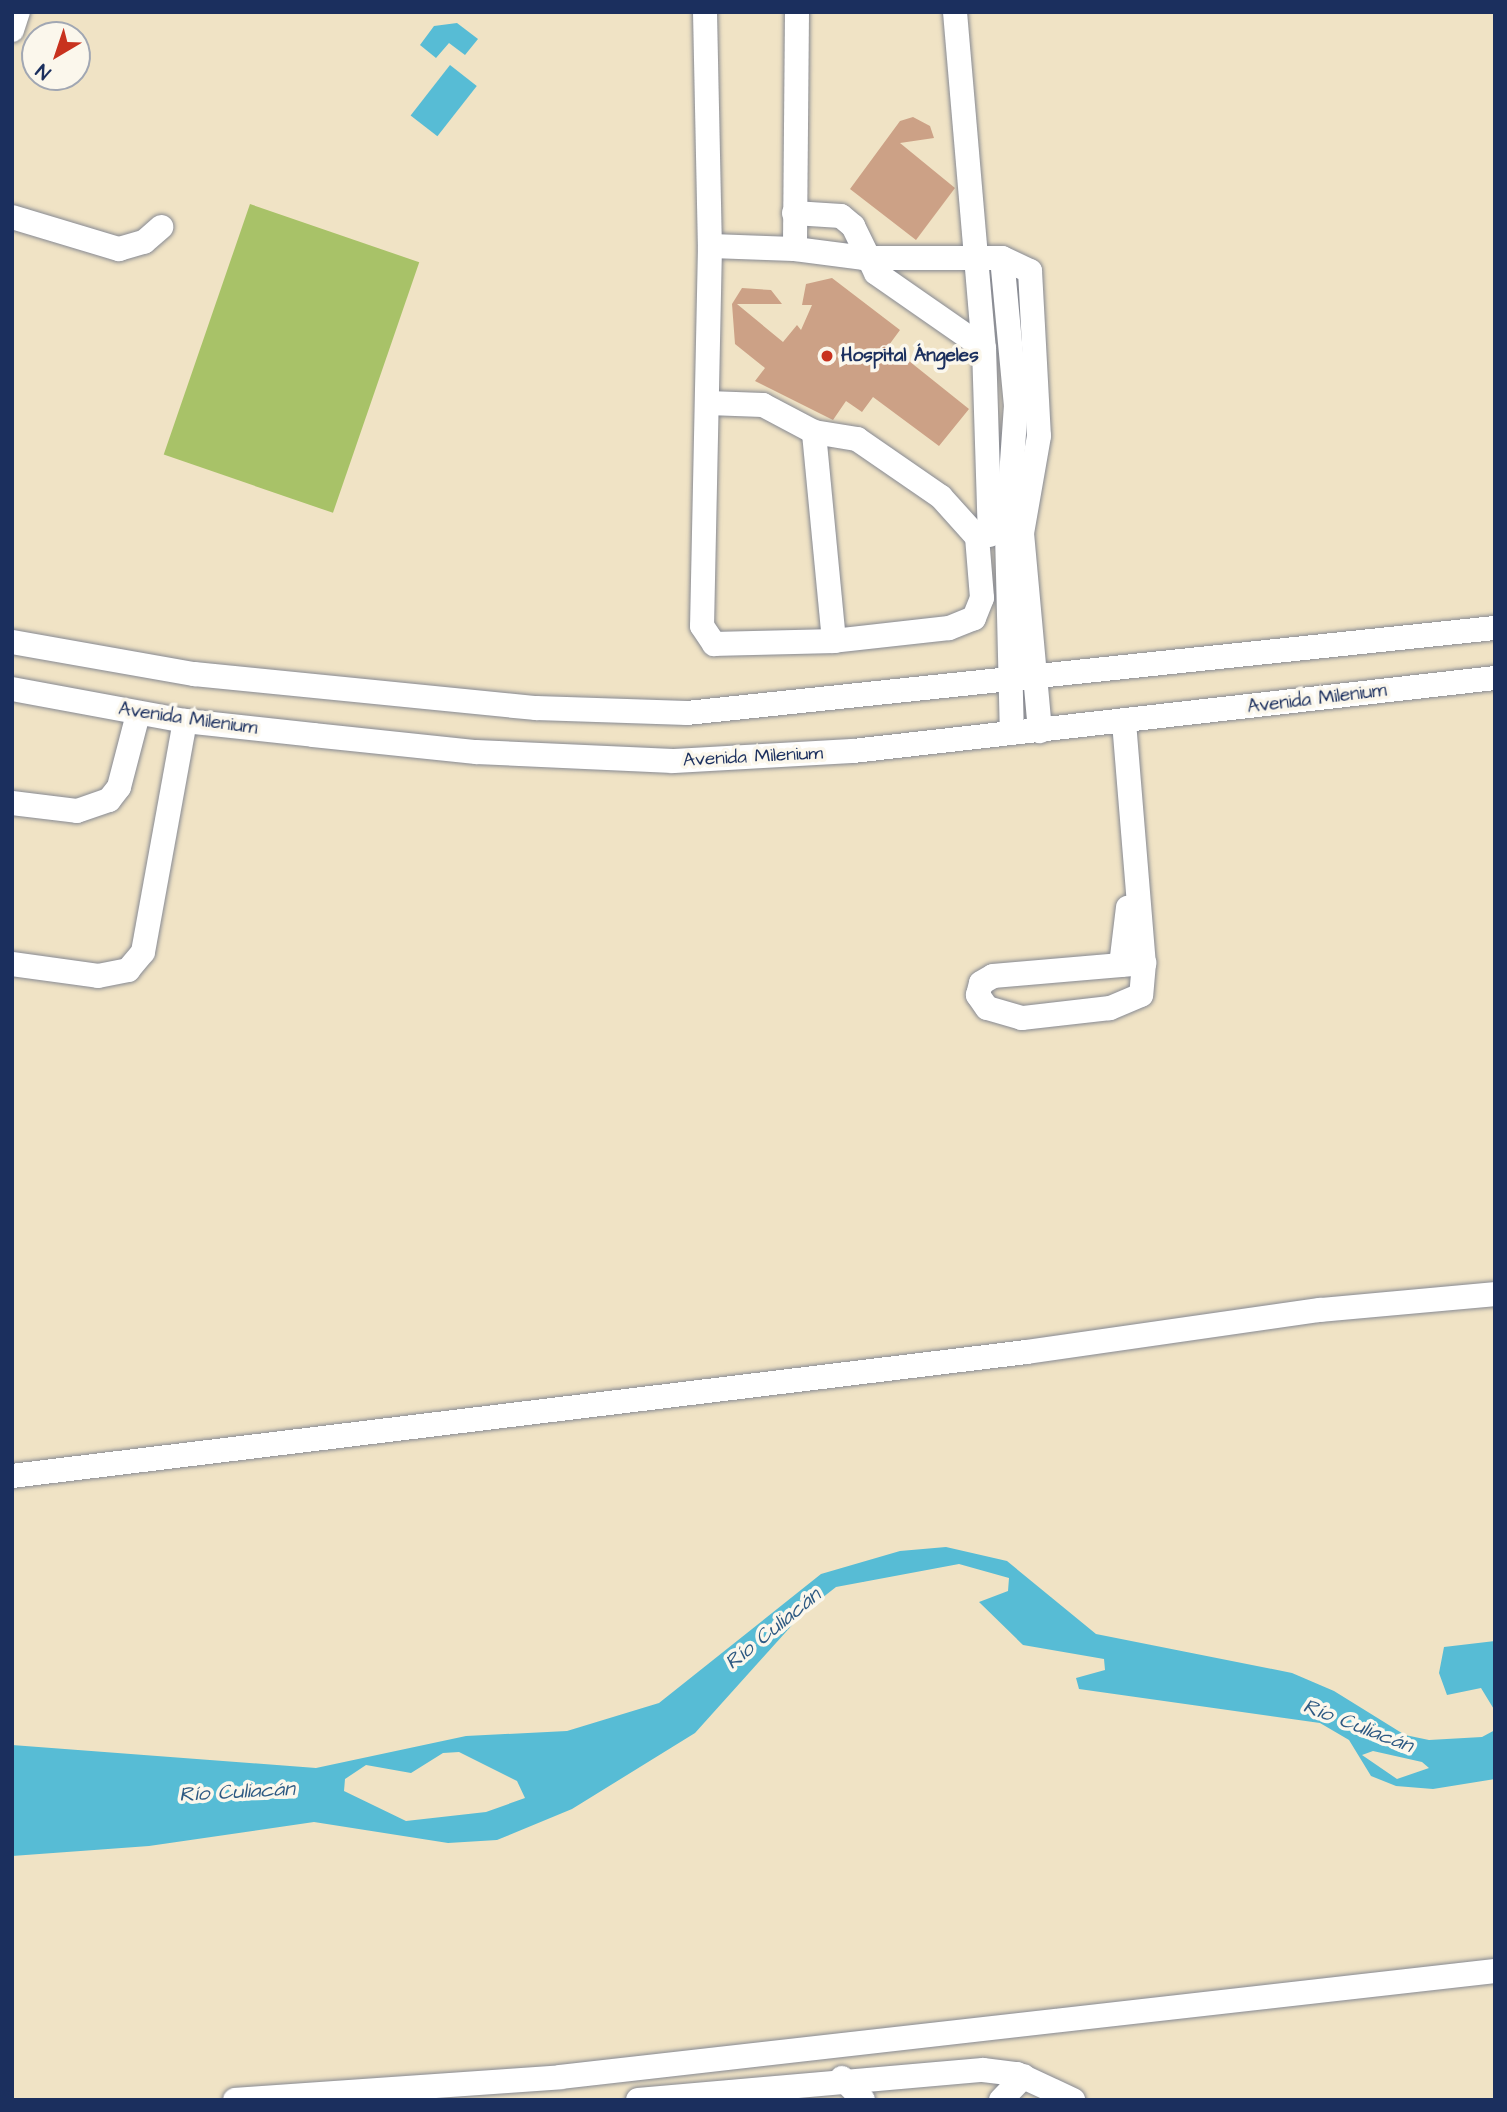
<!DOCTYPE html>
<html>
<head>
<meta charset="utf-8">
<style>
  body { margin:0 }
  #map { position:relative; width:1507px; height:2112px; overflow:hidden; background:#f0e3c5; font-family:"Architects Daughter",sans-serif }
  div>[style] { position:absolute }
  .green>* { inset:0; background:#a8c268; transform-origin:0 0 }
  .water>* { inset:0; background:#57bcd5; transform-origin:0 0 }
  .building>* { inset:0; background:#cca186 }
  .roads { filter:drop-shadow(0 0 2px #868992) drop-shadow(0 0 2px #868992) }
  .minor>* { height:24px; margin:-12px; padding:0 12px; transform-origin:12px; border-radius:12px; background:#fff }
  .dots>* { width:19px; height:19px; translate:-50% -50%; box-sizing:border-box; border:4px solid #fbf7ec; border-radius:50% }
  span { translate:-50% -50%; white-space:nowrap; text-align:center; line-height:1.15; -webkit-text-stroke:7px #fbf7ec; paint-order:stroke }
  .poi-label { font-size:19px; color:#1b2f5e; font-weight:700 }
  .left { translate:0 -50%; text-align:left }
  .street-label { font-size:19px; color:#1b2f5e }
  .water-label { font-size:21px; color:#2d5982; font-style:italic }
  .frame { position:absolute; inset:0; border:14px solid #1b2f5e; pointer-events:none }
  .north { position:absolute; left:21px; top:21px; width:70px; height:70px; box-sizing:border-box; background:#fbf7ec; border:2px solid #a1a7b3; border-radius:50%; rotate:219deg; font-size:19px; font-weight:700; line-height:28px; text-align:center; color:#1b2f5e }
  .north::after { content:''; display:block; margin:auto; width:24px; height:32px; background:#c8321e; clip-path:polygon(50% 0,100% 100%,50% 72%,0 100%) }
</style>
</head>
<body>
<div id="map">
  <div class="green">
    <i style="left:250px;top:204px;width:179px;height:265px;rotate:19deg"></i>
  </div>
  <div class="water">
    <i style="clip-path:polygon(457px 23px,478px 39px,465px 55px,449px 43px,436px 58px,420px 45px,434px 26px)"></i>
    <i style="left:450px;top:65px;width:34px;height:64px;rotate:38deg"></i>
    <i style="clip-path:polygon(evenodd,946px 1547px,1007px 1561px,1096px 1634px,1292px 1673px,1334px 1691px,1405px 1735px,1429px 1740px,1482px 1737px,1495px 1730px,1495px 1779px,1433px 1789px,1396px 1786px,1371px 1776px,1349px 1740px,1320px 1723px,1079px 1689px,1076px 1678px,1105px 1670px,1104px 1659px,1023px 1645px,979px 1602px,1008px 1591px,1009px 1578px,959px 1564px,836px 1587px,803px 1613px,695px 1733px,572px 1809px,497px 1840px,448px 1843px,314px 1822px,149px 1846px,12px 1856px,12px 1745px,316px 1768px,466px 1736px,567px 1731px,659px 1703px,821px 1574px,900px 1551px,946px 1547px,1373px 1751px,1422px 1762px,1429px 1768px,1397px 1779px,1362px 1755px,1373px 1751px,946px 1547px,459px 1752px,517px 1781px,525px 1798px,486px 1812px,406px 1821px,344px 1791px,345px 1779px,366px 1765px,411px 1773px,443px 1753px,459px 1752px)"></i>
    <i style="clip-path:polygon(1495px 1641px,1495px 1711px,1481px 1688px,1447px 1695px,1439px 1673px,1444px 1647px)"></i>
  </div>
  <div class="building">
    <i style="clip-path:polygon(913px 117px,930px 126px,934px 138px,900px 143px,955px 188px,916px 240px,850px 189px,900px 121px)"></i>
    <i style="clip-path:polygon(832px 278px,900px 330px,889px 345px,969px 409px,939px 446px,873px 397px,862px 412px,846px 401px,833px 420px,755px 381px,765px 368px,735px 344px,732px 304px,742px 288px,771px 290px,782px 304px,737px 304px,783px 342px,797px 325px,801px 330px,812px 305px,802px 305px,806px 284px)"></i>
  </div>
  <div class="roads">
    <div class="minor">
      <i style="left:705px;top:12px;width:234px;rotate:88.8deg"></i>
      <i style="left:710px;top:246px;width:85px;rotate:2deg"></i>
      <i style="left:797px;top:12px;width:237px;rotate:90.5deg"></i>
      <i style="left:795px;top:249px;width:70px;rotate:7.4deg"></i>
      <i style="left:864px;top:258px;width:138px"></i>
      <i style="left:1002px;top:258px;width:31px;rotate:25deg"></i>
      <i style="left:1030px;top:271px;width:165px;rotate:86.9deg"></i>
      <i style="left:1039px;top:436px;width:98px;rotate:99.9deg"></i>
      <i style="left:1022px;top:533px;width:199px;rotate:84.8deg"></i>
      <i style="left:955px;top:12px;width:337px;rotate:85.1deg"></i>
      <i style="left:12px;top:30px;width:19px;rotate:-72deg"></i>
      <i style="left:794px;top:213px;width:47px;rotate:3.7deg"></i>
      <i style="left:841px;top:216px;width:16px;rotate:40deg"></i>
      <i style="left:853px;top:226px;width:52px;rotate:63.9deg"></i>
      <i style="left:876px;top:273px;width:131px;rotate:34.8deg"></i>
      <i style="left:984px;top:348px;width:187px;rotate:88.2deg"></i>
      <i style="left:12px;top:217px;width:112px;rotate:16.7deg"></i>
      <i style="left:119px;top:249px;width:26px;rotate:-16deg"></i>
      <i style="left:144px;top:242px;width:23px;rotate:-41deg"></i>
      <i style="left:710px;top:246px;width:380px;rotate:91.2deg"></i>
      <i style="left:702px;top:626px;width:22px;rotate:56deg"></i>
      <i style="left:714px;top:644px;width:120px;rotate:-1.4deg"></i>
      <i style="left:834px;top:641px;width:210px;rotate:-95.5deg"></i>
      <i style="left:1002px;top:258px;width:148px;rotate:84.6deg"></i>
      <i style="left:1016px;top:405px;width:128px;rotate:94deg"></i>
      <i style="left:1007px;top:533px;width:200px;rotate:88.6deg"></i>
      <i style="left:708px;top:403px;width:55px;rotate:2.1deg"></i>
      <i style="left:763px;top:405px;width:58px;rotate:27.9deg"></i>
      <i style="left:814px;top:432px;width:44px;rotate:9.2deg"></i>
      <i style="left:857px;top:439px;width:102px;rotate:34.6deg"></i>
      <i style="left:941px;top:497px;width:54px;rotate:48deg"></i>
      <i style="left:977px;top:537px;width:61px;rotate:85.3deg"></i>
      <i style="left:982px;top:598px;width:22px;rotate:112deg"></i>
      <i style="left:974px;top:618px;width:27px;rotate:158deg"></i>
      <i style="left:949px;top:628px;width:116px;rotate:173.6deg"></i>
      <i style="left:12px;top:642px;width:185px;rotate:10deg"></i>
      <i style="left:194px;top:674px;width:344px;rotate:5.7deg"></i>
      <i style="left:536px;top:708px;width:151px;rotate:1.9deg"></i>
      <i style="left:687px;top:713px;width:812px;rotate:-6.01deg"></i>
      <i style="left:12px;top:689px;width:176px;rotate:10.5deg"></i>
      <i style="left:185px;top:721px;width:129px;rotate:6.2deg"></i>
      <i style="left:313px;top:735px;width:164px;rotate:6deg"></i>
      <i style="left:476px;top:752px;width:197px;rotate:2.6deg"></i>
      <i style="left:673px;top:761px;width:180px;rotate:-3.2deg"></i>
      <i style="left:853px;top:751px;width:646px;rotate:-6.49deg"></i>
      <i style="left:1124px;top:722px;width:242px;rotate:85.3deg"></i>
      <i style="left:1144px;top:963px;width:32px;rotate:95deg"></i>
      <i style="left:1141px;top:995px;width:34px;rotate:157deg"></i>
      <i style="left:1110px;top:1008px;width:89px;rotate:173.5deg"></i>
      <i style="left:1022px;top:1018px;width:36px;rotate:-164deg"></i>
      <i style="left:987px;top:1008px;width:16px;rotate:-125deg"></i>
      <i style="left:978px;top:995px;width:12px;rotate:-76deg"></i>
      <i style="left:981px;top:983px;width:14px;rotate:-30deg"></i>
      <i style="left:993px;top:976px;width:152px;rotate:-4.9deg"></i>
      <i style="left:12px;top:803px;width:65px;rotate:7deg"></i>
      <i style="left:77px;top:811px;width:34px;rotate:-19deg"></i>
      <i style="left:109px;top:800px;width:16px;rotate:-52deg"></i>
      <i style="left:119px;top:787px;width:75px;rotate:-75.4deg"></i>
      <i style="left:12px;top:964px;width:87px;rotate:7.9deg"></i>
      <i style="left:98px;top:976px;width:31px;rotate:-11deg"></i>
      <i style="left:128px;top:970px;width:23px;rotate:-50deg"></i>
      <i style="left:143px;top:952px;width:235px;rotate:-79.7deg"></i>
      <i style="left:1121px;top:965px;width:58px;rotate:-83.1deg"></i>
      <i style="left:12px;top:1476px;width:1023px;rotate:-6.97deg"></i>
      <i style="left:1027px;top:1352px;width:296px;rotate:-8.2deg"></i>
      <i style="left:1320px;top:1310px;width:176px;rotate:-5.2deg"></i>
      <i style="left:842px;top:2078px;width:30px;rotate:46deg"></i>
      <i style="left:235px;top:2100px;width:326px;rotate:-4deg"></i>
      <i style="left:560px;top:2077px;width:941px;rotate:-6.47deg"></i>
      <i style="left:638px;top:2100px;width:346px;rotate:-5deg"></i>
      <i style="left:983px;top:2070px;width:34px;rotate:7deg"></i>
      <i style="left:1017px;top:2074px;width:62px;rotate:24.9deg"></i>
      <i style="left:1001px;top:2100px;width:33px;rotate:-46deg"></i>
    </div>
  </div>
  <div class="dots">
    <i style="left:827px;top:356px;background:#c8321e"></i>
  </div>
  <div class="poi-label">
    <span class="left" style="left:841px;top:356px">Hospital Ángeles</span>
  </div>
  <div class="street-label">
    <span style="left:1317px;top:699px;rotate:-7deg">Avenida Milenium</span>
    <span style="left:188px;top:719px;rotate:8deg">Avenida Milenium</span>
    <span style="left:753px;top:757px;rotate:-3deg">Avenida Milenium</span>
  </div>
  <div class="water-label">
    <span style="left:773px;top:1629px;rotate:-39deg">Río Culiacán</span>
    <span style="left:1358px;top:1726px;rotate:21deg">Río Culiacán</span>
    <span style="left:237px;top:1792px;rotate:-3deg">Río Culiacán</span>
  </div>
  <div class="frame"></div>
  <div class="north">N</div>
</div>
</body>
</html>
